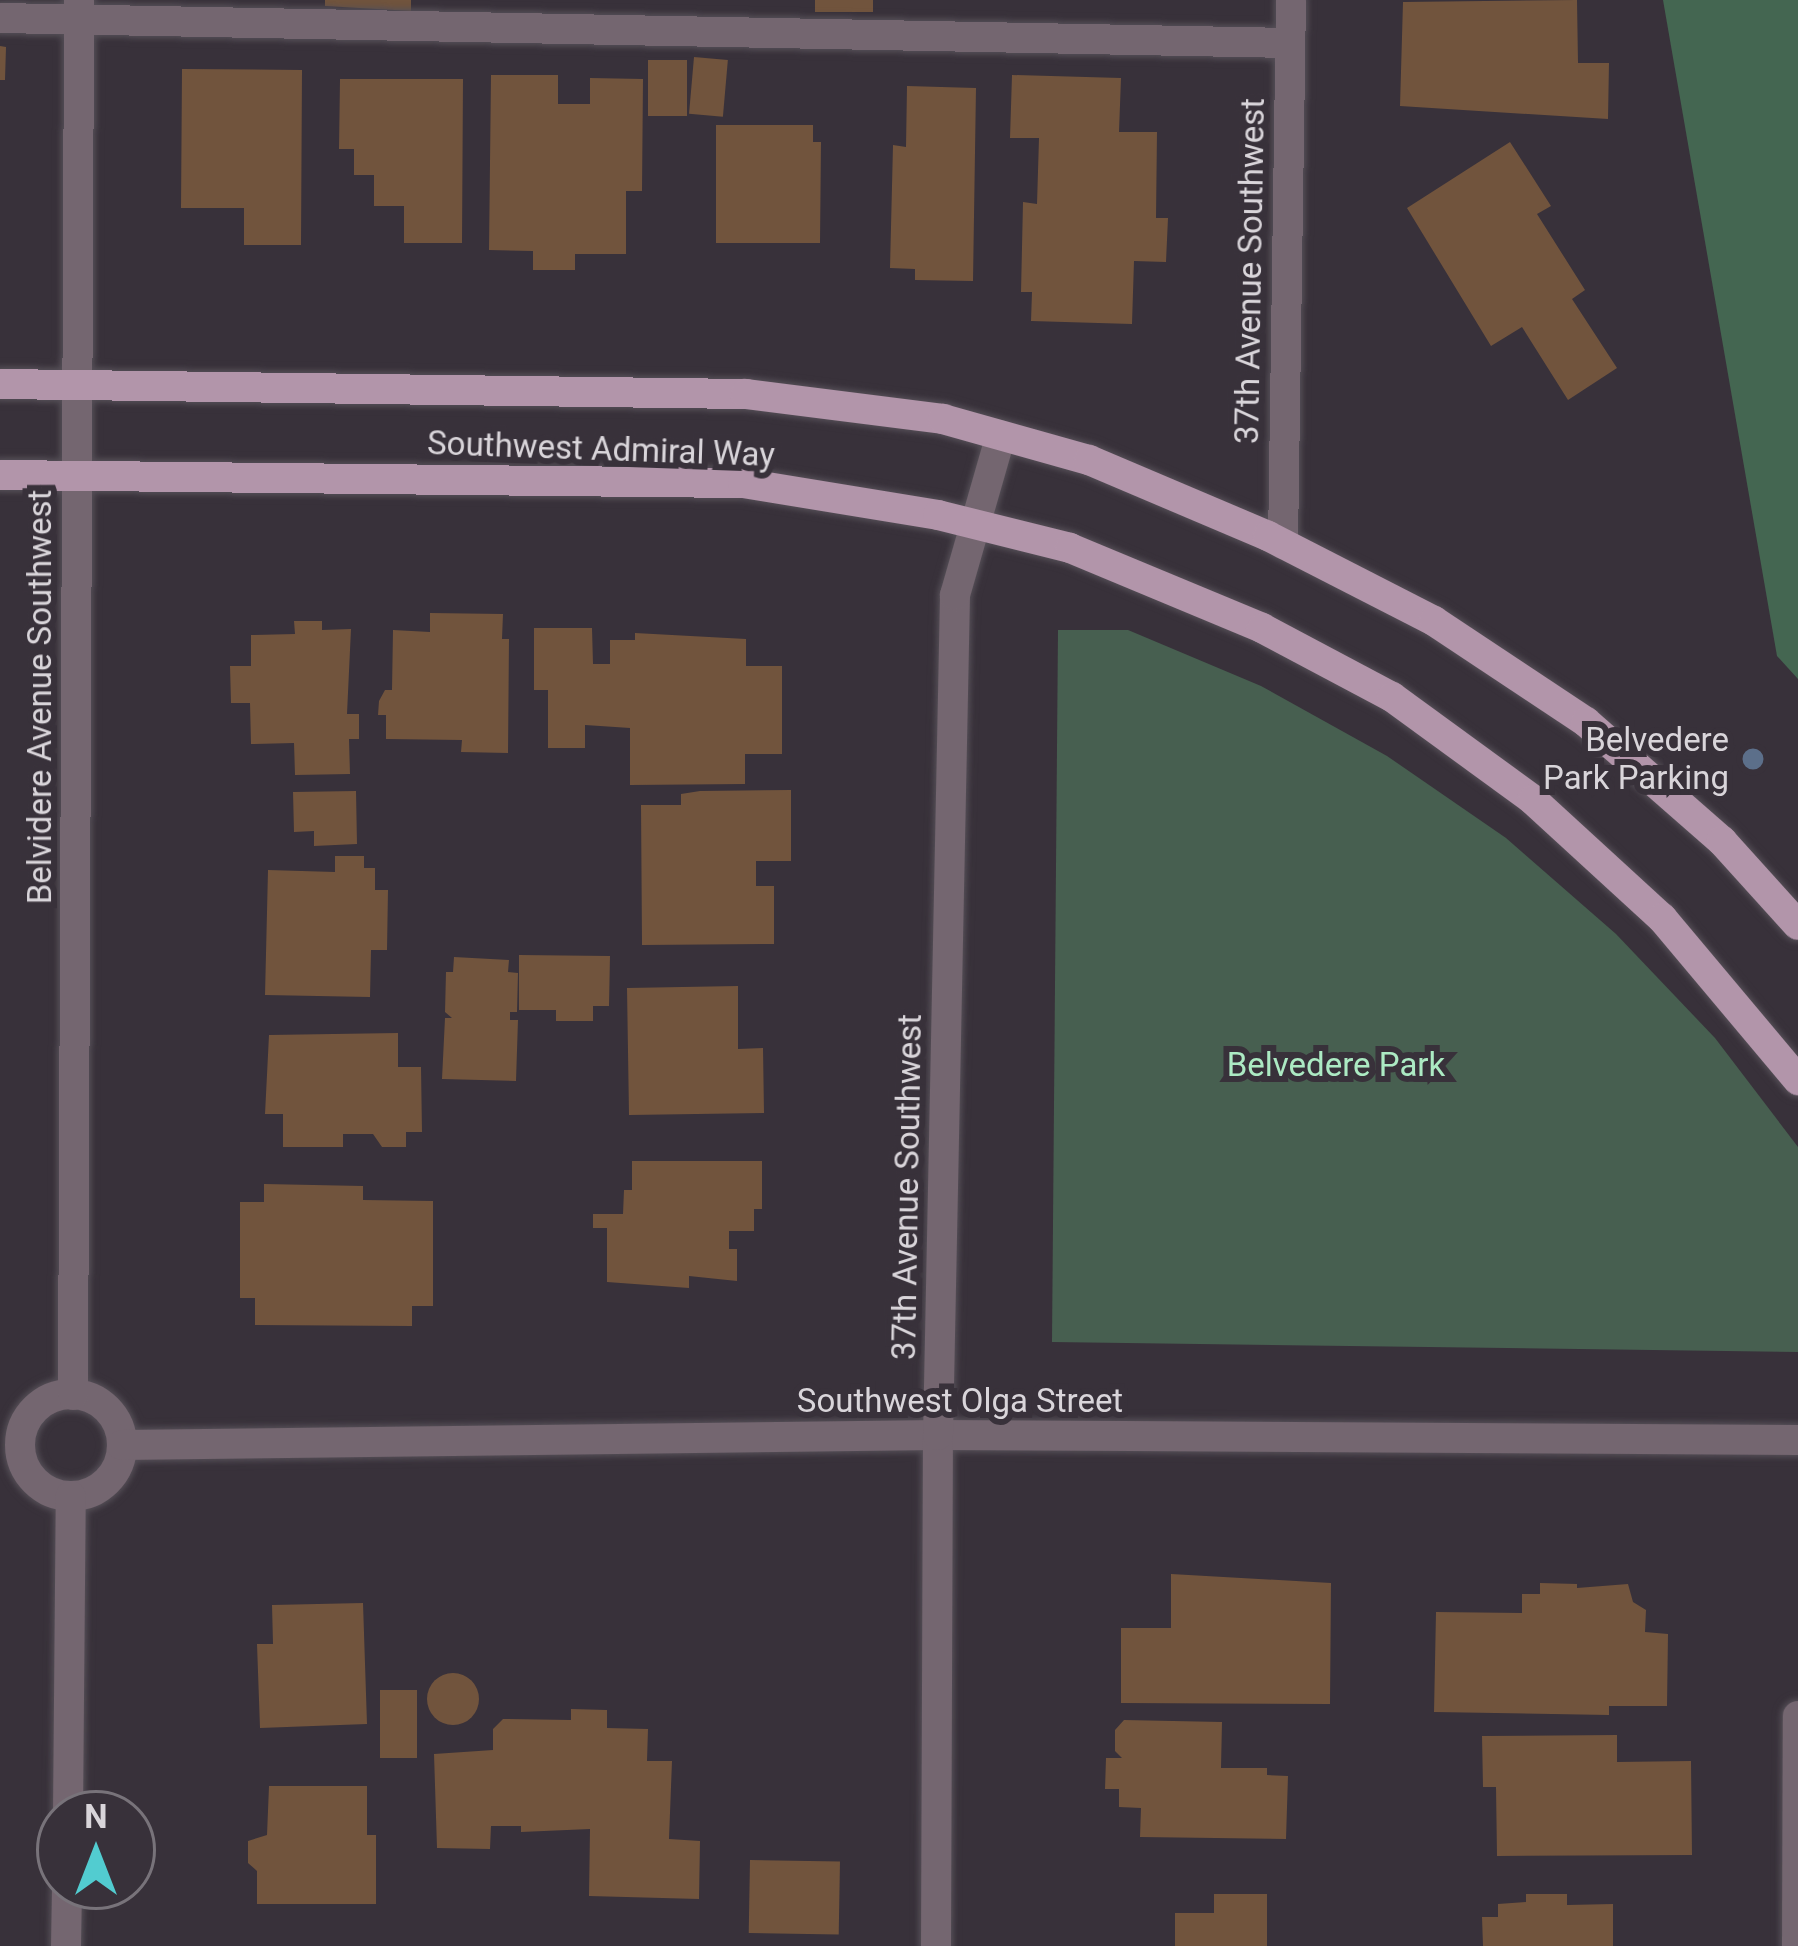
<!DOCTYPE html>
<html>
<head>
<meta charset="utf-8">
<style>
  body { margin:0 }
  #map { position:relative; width:1798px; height:1946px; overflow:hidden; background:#38313a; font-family:Roboto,sans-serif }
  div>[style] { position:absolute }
  .green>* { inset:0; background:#475f50 }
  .forest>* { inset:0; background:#446651 }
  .building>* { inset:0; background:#71543d; transform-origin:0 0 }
  .round { border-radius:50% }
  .roads { filter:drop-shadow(0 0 3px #554f57) drop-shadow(0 0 3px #554f57) }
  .minor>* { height:30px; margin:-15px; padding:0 15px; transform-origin:15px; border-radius:15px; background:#746670 }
  .minor>.ring { margin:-15px; padding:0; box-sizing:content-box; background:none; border:30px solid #746670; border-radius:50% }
  .major>* { height:30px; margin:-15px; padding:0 15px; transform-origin:15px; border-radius:15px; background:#b295aa }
  .dots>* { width:33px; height:33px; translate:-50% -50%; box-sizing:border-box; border:6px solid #38313a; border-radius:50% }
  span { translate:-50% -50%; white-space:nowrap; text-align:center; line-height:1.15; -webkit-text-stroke:12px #38313a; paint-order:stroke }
  .street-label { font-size:33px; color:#d9d5da }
  .poi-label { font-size:33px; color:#d9d5da }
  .right { translate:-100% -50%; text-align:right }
  .park-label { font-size:33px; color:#aceac3 }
  .north { position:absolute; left:36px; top:1790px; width:120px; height:120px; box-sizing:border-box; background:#38313a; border:3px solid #78737a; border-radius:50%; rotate:0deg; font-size:33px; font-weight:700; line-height:48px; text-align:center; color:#d9d5da }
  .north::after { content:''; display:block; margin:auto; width:42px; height:54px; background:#52ccd0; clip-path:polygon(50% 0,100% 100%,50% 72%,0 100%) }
</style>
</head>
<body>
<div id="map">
  <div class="green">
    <i style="clip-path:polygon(1058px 630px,1128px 630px,1261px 686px,1387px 756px,1506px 838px,1616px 934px,1715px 1038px,1798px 1147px,1798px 1352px,1052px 1342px)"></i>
  </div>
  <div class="forest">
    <i style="clip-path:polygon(1663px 0,1798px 0,1798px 679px,1777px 656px)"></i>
  </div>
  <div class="building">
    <i style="clip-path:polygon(325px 0,411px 0,411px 11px,325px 6px)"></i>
    <i style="left:815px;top:0;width:58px;height:12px"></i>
    <i style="clip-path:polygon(1577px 0,1578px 63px,1609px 63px,1608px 119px,1400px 106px,1403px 2px)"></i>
    <i style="clip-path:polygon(0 46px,6px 47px,5px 80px,0 80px)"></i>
    <i style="left:694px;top:57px;width:34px;height:57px;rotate:5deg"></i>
    <i style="left:648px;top:60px;width:39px;height:56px"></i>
    <i style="clip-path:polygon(182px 69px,302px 70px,301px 245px,244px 245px,244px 208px,181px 208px)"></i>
    <i style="clip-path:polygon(491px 75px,558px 75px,558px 104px,590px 104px,590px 78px,643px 79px,642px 191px,626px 191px,626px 254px,575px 254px,575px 270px,533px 270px,533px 251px,489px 250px)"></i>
    <i style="clip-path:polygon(1012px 75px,1121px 78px,1119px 132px,1157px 132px,1156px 218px,1168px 218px,1166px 262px,1134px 261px,1132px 324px,1031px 321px,1032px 292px,1021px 292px,1023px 202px,1037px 204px,1039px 138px,1010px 138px)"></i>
    <i style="clip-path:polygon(340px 79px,463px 79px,462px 243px,404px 243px,404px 206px,374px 206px,374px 175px,354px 175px,354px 149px,339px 149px)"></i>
    <i style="clip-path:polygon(907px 86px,976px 88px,973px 281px,915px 280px,915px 269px,890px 268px,893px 145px,906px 147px)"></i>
    <i style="clip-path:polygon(716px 125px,813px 125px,813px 142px,821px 142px,820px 243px,716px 243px)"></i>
    <i style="clip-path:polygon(1510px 142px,1551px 206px,1537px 214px,1585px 290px,1572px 299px,1617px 368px,1568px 400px,1522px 327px,1491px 346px,1407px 208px)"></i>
    <i style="clip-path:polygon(430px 613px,503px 614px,502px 639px,509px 639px,508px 753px,461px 752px,462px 740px,386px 739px,386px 715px,378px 715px,379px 701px,385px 690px,392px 690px,393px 630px,430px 632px)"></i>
    <i style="clip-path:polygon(294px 621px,322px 621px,322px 630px,351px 629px,347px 714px,359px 714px,359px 739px,349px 739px,350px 774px,295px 775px,294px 743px,251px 744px,250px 703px,231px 703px,230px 666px,251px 666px,251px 635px,295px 634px)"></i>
    <i style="clip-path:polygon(534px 628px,592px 628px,593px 664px,610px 664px,610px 640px,635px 640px,635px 633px,746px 639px,746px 666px,782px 666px,782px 754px,745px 754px,745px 784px,630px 785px,630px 728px,585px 725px,585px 748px,548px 748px,548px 690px,534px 690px)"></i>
    <i style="clip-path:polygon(791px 790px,791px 861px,756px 861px,756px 886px,774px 886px,774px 944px,642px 945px,641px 805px,681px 805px,681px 794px,700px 791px)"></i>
    <i style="clip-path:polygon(356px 791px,357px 844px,314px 846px,314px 831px,294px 832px,293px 792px)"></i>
    <i style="clip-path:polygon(335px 856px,364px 856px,364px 868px,375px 868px,375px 890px,388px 890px,387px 950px,371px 950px,370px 997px,265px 995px,268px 870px,335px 872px)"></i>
    <i style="clip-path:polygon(519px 955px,610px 956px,609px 1006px,593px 1006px,593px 1021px,556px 1021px,556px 1010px,519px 1010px)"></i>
    <i style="clip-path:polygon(454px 957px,509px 960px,508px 972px,518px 973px,517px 1012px,510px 1012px,510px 1020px,518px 1020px,516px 1081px,442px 1079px,445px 1018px,452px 1018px,445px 1012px,446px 972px,453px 972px)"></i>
    <i style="clip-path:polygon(738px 986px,738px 1049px,763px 1048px,764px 1113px,629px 1115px,627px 988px)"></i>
    <i style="clip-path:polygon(398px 1033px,398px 1067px,421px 1067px,422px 1132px,406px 1132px,406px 1147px,382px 1147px,373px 1134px,343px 1134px,343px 1147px,283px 1147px,283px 1114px,265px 1114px,269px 1035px)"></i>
    <i style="clip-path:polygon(632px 1161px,762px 1161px,762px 1209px,754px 1209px,754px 1231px,729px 1231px,729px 1249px,737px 1249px,737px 1281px,689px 1276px,689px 1288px,607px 1282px,607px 1228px,593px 1228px,593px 1214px,623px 1214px,624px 1190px,632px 1190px)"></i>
    <i style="clip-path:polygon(264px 1184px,363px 1186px,363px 1200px,433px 1201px,433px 1306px,412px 1306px,412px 1326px,255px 1325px,255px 1298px,240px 1298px,240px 1202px,264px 1202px)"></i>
    <i style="clip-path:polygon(1171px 1574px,1331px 1583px,1330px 1704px,1121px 1703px,1121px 1628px,1171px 1628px)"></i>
    <i style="clip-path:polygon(1540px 1583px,1577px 1584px,1577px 1588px,1628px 1584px,1633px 1602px,1646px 1610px,1645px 1632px,1668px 1634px,1667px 1706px,1609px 1706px,1609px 1715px,1434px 1712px,1436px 1612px,1522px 1613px,1522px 1594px,1540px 1594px)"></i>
    <i style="clip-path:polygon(363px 1603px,367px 1724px,260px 1728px,257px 1644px,273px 1644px,272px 1605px)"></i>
    <i class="round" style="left:427px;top:1673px;width:52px;height:52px"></i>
    <i style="left:380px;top:1690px;width:37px;height:68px"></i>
    <i style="clip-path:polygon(571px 1709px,607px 1710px,607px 1728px,648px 1729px,647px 1761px,672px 1761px,669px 1839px,700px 1841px,699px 1899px,589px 1896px,590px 1829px,521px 1832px,521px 1826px,491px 1826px,490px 1849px,437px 1848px,434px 1754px,493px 1750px,493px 1729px,503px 1719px,571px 1720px)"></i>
    <i style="clip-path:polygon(1124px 1720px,1222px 1722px,1221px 1768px,1267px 1768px,1267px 1775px,1288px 1776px,1286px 1839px,1140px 1837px,1141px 1808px,1119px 1807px,1119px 1789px,1105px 1789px,1106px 1758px,1122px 1758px,1115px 1751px,1115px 1730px)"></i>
    <i style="clip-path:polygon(1617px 1735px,1617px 1762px,1691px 1761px,1692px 1855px,1497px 1856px,1496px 1787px,1483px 1787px,1482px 1736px)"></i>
    <i style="clip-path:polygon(269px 1786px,367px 1786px,367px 1835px,376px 1835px,376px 1904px,257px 1904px,257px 1871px,248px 1863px,248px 1841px,267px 1835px)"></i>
    <i style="left:750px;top:1860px;width:90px;height:73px;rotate:1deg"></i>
    <i style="clip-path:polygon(1214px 1894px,1267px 1894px,1267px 1946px,1175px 1946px,1175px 1913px,1214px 1913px)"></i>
    <i style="clip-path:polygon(1526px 1894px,1567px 1894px,1567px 1905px,1613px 1904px,1613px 1946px,1483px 1946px,1482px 1917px,1498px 1917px,1498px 1904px,1526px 1902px)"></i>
  </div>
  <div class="roads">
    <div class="minor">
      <i style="left:0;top:18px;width:1290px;rotate:1.11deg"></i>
      <i style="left:1283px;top:544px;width:544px;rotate:-89.16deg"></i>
      <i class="ring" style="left:20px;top:1394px;width:72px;height:72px"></i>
      <i style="left:73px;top:1395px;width:1395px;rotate:-89.75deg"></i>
      <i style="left:122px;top:1445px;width:816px;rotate:-0.7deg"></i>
      <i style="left:938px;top:1435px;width:860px;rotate:0.33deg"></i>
      <i style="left:68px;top:1814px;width:318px;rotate:-89.5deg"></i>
      <i style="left:66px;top:1946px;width:60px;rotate:-89deg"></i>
      <i style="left:936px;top:1946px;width:511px;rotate:-89.78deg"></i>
      <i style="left:938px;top:1435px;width:840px;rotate:-88.84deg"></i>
      <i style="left:955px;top:595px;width:166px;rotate:-74deg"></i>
      <i style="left:1797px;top:1946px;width:230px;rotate:-89.8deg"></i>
    </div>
    <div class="major">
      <i style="left:0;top:384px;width:746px;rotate:0.77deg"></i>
      <i style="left:746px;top:394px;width:199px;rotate:7.2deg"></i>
      <i style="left:943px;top:419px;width:152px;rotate:15.7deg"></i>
      <i style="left:1089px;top:460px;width:194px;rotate:23deg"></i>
      <i style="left:1268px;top:536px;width:186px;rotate:27.1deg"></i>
      <i style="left:1434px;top:621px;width:182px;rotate:33.6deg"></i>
      <i style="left:1586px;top:722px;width:181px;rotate:41.2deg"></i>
      <i style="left:1722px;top:841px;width:113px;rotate:47.9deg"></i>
      <i style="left:0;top:475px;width:743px;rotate:0.62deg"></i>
      <i style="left:743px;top:483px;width:198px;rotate:9.3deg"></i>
      <i style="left:938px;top:515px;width:136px;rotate:14deg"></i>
      <i style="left:1070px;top:548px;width:208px;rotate:22.6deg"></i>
      <i style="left:1262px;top:628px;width:147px;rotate:28deg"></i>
      <i style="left:1392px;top:697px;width:175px;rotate:36.1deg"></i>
      <i style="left:1533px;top:800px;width:175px;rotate:42.5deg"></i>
      <i style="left:1662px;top:918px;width:212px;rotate:50deg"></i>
    </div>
  </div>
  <div class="dots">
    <i style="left:1753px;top:759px;background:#5c6f8a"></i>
  </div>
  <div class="street-label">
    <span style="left:1250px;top:271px;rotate:-89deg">37th Avenue Southwest</span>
    <span style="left:601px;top:449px;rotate:2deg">Southwest Admiral Way</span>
    <span style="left:40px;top:697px;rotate:-90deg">Belvidere Avenue Southwest</span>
    <span style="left:907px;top:1187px;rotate:-89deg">37th Avenue Southwest</span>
    <span style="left:960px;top:1401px">Southwest Olga Street</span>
  </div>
  <div class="poi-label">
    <span class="right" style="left:1729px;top:759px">Belvedere<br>Park Parking</span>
  </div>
  <div class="park-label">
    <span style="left:1336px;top:1065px">Belvedere Park</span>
  </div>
  <div class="north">N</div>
</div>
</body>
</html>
